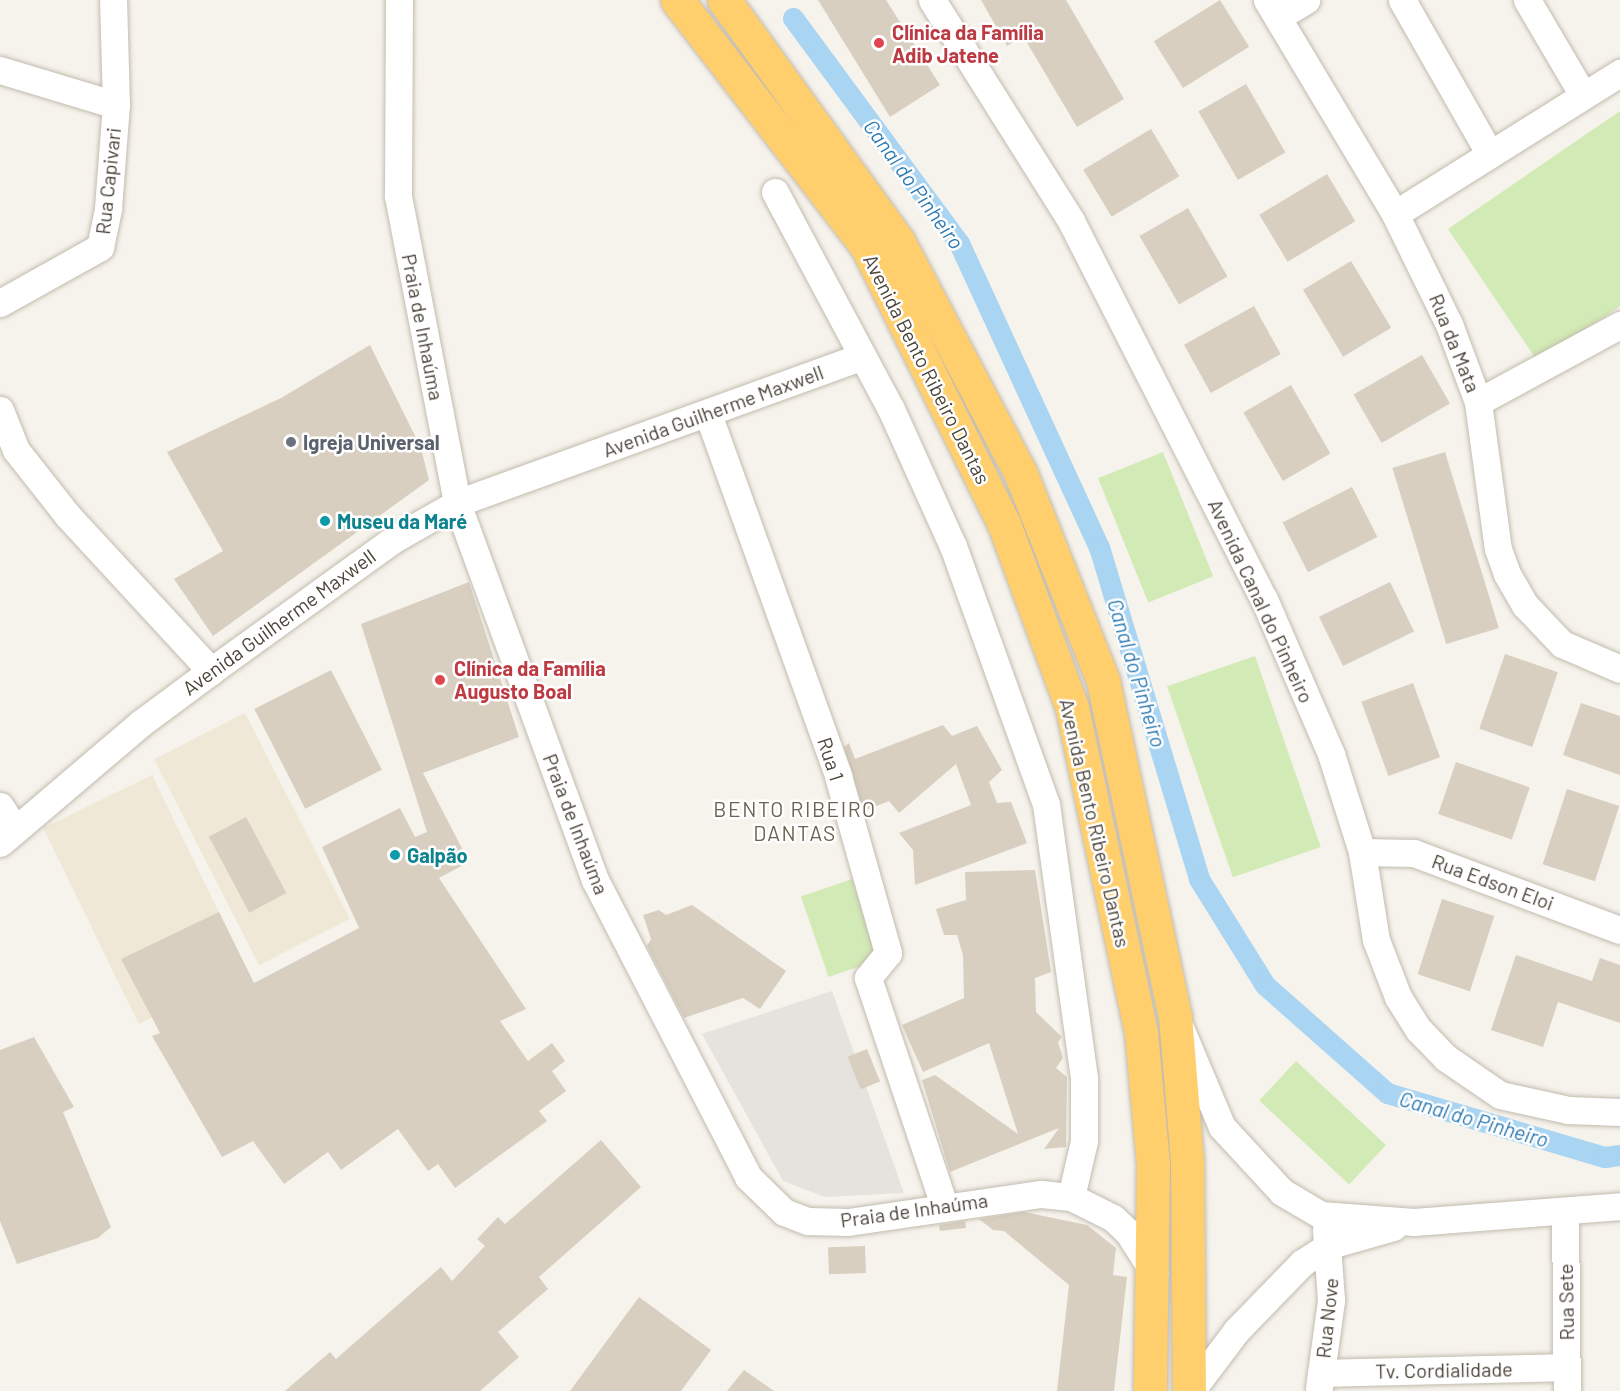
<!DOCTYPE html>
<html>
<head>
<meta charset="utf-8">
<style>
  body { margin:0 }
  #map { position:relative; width:1620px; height:1391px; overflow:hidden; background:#f6f3ec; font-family:Barlow,sans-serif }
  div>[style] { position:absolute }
  .industrial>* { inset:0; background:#e6e2dd }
  .education>* { inset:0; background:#efe8d6; transform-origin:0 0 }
  .green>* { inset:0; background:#d2eab5; transform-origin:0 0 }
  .canal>* { height:21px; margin:-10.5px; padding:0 10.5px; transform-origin:10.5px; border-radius:10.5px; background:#a9d4f2 }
  .building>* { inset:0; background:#d8cfc1; transform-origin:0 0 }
  .roads { filter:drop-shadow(0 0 2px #c2bbae) drop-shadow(0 0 2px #c2bbae) }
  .minor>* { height:27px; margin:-13.5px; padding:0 13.5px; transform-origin:13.5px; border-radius:13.5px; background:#fff }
  .highway>* { height:33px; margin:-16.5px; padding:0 16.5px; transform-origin:16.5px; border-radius:16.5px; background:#ffcf6e }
  .dots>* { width:16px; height:16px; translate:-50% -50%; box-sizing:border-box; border:3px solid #fff; border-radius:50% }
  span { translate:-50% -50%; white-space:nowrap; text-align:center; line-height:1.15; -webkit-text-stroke:5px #fff; paint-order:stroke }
  .health-label { font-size:20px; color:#be3a42; font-weight:700 }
  .left { translate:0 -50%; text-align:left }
  .street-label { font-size:20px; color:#4b4439 }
  .worship-label { font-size:20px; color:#5b616d; font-weight:700 }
  .culture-label { font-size:20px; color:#0d838f; font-weight:700 }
  .water-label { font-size:21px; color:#2e7ab2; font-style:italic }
  .neighbourhood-label { font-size:21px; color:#6e6250; letter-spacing:1.5px }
</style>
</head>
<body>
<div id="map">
  <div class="industrial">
    <i style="clip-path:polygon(832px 991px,904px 1193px,825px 1197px,783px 1181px,702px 1034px)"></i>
  </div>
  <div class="education">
    <i style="left:245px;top:713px;width:231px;height:102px;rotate:63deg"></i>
    <i style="left:152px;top:775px;width:218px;height:121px;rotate:64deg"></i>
  </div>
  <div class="green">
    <i style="clip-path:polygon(1620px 111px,1620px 306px,1538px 362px,1448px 229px)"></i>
    <i style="left:1163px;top:452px;width:134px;height:70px;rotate:68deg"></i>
    <i style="left:1255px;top:656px;width:202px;height:93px;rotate:71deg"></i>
    <i style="left:852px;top:879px;width:85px;height:54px;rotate:71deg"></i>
    <i style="left:1296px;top:1061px;width:123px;height:54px;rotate:43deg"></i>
  </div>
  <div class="canal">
    <i style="left:793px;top:18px;width:280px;rotate:53.6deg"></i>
    <i style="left:959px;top:243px;width:335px;rotate:65.3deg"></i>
    <i style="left:1099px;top:547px;width:347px;rotate:73.2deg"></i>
    <i style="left:1199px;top:879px;width:125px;rotate:58.1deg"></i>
    <i style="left:1265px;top:985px;width:163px;rotate:41.5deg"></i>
    <i style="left:1387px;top:1093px;width:227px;rotate:16.4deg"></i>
    <i style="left:1605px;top:1157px;width:15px;rotate:-8deg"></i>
  </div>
  <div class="building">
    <i style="clip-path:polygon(818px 0,886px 0,940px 85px,890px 117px)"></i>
    <i style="clip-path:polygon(981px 0,1066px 0,1124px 99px,1077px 127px,1023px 36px,1007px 46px)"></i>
    <i style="left:1220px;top:0;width:55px;height:78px;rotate:58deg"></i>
    <i style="left:1246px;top:84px;width:79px;height:55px;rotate:60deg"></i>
    <i style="left:1151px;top:129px;width:55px;height:79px;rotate:59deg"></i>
    <i style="left:1327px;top:174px;width:55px;height:79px;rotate:59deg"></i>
    <i style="left:1188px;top:208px;width:79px;height:56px;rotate:60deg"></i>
    <i style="left:1351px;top:261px;width:78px;height:56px;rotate:59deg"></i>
    <i style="left:1254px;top:306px;width:55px;height:80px;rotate:61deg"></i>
    <i style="clip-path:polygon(370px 345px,421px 448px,429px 480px,213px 636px,174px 579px,223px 551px,167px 452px,281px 398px)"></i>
    <i style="left:1422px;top:355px;width:56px;height:79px;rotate:60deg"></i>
    <i style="left:1291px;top:385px;width:79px;height:55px;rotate:60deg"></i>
    <i style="left:1445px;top:452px;width:184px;height:55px;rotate:73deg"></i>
    <i style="left:1352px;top:487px;width:56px;height:78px;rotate:63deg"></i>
    <i style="clip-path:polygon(469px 582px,519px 737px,423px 773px,469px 862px,439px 878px,526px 1009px,500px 1021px,528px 1061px,552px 1043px,565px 1061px,552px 1071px,566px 1091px,539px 1111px,547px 1121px,455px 1188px,438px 1164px,428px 1171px,398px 1129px,341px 1170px,328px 1152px,284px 1184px,253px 1141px,222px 1157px,152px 1036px,160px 1033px,121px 959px,219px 912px,254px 983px,359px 928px,322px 847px,400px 808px,415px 837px,427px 832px,361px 624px)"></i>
    <i style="left:1390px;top:582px;width:55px;height:79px;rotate:64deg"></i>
    <i style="left:1505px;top:654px;width:56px;height:79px;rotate:19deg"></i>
    <i style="left:331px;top:670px;width:112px;height:86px;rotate:63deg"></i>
    <i style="left:1413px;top:683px;width:79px;height:55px;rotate:70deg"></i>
    <i style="clip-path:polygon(1581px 703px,1620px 716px,1620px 775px,1563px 755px)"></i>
    <i style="clip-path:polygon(943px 725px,952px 736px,977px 726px,1002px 770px,989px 782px,997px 803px,1011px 802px,1027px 843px,915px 885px,913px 850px,899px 833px,971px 805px,956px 764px,899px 813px,889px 801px,864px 811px,844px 747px,849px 743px,855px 759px)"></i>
    <i style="left:1456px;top:762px;width:78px;height:55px;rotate:19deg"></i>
    <i style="left:1567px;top:789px;width:55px;height:79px;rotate:18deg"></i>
    <i style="left:246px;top:817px;width:86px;height:42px;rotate:62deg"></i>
    <i style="clip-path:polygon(1035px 870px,1051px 972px,1035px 978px,1036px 1012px,1062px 1037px,1058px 1042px,1063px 1058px,1056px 1068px,1067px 1077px,1066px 1147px,1044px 1149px,1059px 1128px,950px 1172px,922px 1080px,935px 1075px,1018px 1134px,989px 1043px,923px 1072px,902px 1025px,964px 998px,963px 955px,957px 935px,944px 935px,936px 909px,966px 900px,965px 872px)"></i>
    <i style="left:1442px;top:899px;width:55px;height:79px;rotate:18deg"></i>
    <i style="clip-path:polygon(692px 905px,786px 971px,760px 1009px,743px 998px,684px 1018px,647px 946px,651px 939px,643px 915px,659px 910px,666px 915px)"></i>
    <i style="clip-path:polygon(1516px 955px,1592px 981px,1600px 958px,1620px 965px,1620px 1023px,1558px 1002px,1543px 1047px,1491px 1030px)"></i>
    <i style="clip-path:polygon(34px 1037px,74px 1107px,63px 1112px,111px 1227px,98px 1238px,17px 1264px,0 1221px,0 1050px)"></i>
    <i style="left:867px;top:1049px;width:35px;height:21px;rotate:68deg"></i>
    <i style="clip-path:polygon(601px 1140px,641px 1187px,539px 1277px,548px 1289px,498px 1332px,519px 1357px,480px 1391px,285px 1391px,330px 1352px,336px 1359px,441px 1267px,452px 1281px,485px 1246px,477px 1239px,498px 1217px,505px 1224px)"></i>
    <i style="clip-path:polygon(1024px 1212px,1087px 1225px,1116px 1248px,1113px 1275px,1127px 1277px,1114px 1391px,1057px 1391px,1069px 1285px,1004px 1231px,993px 1230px,979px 1219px)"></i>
    <i style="clip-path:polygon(965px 1221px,966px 1228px,940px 1231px,939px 1225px)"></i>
    <i style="left:865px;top:1246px;width:27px;height:37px;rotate:88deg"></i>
    <i style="clip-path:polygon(639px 1297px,711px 1350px,681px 1391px,570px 1391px)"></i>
    <i style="clip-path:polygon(744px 1370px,774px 1391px,727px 1391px)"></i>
  </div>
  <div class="roads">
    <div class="minor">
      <i style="left:399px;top:0;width:196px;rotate:90.3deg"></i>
      <i style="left:398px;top:196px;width:313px;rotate:79.1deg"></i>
      <i style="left:457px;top:503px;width:401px;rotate:69.9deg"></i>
      <i style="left:595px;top:880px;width:334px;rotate:62.7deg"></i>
      <i style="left:748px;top:1177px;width:50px;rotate:44.2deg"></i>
      <i style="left:784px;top:1212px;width:26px;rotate:21deg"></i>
      <i style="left:808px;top:1221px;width:40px;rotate:1.4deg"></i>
      <i style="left:848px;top:1222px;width:195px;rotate:-8.3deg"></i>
      <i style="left:1041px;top:1194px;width:30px;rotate:6deg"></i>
      <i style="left:1071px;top:1197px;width:47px;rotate:26.6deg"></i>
      <i style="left:1113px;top:1218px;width:21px;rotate:43deg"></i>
      <i style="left:1128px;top:1232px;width:49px;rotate:57.6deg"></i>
      <i style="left:932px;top:0;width:261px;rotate:57.8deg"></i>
      <i style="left:1071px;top:221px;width:424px;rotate:63deg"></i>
      <i style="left:1264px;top:599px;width:169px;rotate:66.6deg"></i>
      <i style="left:1331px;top:754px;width:103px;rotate:72.4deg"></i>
      <i style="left:1362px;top:852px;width:89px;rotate:81deg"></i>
      <i style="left:1376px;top:940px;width:61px;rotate:68.9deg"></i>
      <i style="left:1398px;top:997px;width:39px;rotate:58deg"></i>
      <i style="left:1419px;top:1030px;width:39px;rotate:46deg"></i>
      <i style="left:1446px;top:1058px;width:65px;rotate:34.4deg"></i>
      <i style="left:1500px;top:1095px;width:70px;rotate:12.4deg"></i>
      <i style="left:1568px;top:1110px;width:52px;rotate:2.2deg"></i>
      <i style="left:1267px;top:0;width:249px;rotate:59.1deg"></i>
      <i style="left:1395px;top:214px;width:123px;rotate:63.9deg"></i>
      <i style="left:1449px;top:324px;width:83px;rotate:69.6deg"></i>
      <i style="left:1478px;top:402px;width:148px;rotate:82.3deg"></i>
      <i style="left:1498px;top:549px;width:27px;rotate:70deg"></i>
      <i style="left:1507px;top:574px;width:36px;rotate:60deg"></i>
      <i style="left:1525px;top:605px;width:54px;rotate:46.5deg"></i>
      <i style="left:1562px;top:644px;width:63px;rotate:23.3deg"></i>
      <i style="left:1402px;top:0;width:177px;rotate:60.3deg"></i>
      <i style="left:1527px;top:0;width:110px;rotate:59.5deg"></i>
      <i style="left:1278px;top:17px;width:33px;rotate:-31deg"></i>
      <i style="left:0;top:70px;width:121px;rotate:16.8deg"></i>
      <i style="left:775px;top:192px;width:246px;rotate:61.9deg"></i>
      <i style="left:891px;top:409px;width:150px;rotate:65.7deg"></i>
      <i style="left:953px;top:546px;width:274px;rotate:70.2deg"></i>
      <i style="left:1046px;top:804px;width:277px;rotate:82.1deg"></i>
      <i style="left:1084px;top:1078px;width:63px;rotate:90deg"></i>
      <i style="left:1084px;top:1141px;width:57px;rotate:103.1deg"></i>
      <i style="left:1395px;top:214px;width:266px;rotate:-32.1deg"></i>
      <i style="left:0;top:303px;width:115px;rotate:-29.2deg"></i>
      <i style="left:100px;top:247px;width:40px;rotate:-78deg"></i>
      <i style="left:108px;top:208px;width:103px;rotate:-85.6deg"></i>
      <i style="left:116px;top:105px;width:105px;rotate:-91.6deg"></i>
      <i style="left:1478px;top:402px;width:162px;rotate:-28.5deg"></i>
      <i style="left:0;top:410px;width:43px;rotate:68.2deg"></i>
      <i style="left:16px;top:450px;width:84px;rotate:51.8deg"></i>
      <i style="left:68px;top:516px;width:211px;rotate:47.3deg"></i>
      <i style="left:708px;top:414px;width:385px;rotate:70.2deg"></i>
      <i style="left:838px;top:776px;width:184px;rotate:74.2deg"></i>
      <i style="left:888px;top:953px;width:32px;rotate:129deg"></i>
      <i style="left:868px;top:978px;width:239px;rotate:71.5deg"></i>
      <i style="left:0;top:806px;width:27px;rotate:57deg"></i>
      <i style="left:0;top:843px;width:185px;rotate:-40.4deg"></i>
      <i style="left:141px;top:723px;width:87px;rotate:-36.6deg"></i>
      <i style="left:211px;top:671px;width:226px;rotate:-35.8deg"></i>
      <i style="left:394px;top:539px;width:73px;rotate:-29.7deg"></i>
      <i style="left:457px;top:503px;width:430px;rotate:-19.9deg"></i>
      <i style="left:1362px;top:852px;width:52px;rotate:1.1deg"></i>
      <i style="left:1414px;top:853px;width:220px;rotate:20.5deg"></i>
      <i style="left:1181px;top:1030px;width:105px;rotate:67.1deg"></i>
      <i style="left:1222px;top:1127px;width:88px;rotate:47.3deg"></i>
      <i style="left:1282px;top:1192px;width:45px;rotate:30.5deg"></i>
      <i style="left:1321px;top:1215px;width:93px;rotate:4.3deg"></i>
      <i style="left:1414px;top:1222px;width:207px;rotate:-4.4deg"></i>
      <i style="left:1565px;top:1213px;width:178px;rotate:89.4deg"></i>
      <i style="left:1321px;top:1373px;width:246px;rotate:-1.4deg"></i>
      <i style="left:1319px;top:1388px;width:89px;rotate:-82.2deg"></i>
      <i style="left:1331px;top:1300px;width:70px;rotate:-94.1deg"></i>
      <i style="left:1191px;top:1391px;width:75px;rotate:-53.1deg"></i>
      <i style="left:1236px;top:1331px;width:95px;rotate:-45.9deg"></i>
      <i style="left:1302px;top:1263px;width:33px;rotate:-33deg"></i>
      <i style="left:1330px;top:1245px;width:66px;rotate:-15.9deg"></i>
    </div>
    <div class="highway">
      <i style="left:677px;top:0;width:312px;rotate:52.4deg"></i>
      <i style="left:867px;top:247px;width:309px;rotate:63.7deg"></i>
      <i style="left:1004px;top:524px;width:196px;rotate:69.7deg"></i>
      <i style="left:1072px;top:708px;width:331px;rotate:78deg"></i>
      <i style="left:1141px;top:1032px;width:134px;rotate:84.8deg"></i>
      <i style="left:1153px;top:1165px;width:226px;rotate:90.8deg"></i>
      <i style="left:724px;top:0;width:297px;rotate:54.2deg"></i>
      <i style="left:898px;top:241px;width:261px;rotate:62.2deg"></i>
      <i style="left:1020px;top:472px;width:225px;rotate:68.3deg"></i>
      <i style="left:1103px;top:681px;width:343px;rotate:77.9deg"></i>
      <i style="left:1175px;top:1016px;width:147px;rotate:85.3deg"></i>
      <i style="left:1187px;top:1163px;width:228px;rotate:89.5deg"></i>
    </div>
  </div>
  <div class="dots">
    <i style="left:879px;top:43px;background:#e0444e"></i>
    <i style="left:291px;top:442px;background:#6b7280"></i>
    <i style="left:325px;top:521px;background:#0f9aa8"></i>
    <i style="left:440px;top:680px;background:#e0444e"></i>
    <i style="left:395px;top:855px;background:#0f9aa8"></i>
  </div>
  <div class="health-label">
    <span class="left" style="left:892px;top:44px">Clínica da Família<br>Adib Jatene</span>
    <span class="left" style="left:454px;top:680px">Clínica da Família<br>Augusto Boal</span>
  </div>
  <div class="street-label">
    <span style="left:108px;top:181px;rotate:-84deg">Rua Capivari</span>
    <span style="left:423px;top:327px;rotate:79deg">Praia de Inhaúma</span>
    <span style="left:1455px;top:343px;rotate:68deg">Rua da Mata</span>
    <span style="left:927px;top:369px;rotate:63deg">Avenida Bento Ribeiro Dantas</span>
    <span style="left:713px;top:411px;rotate:-20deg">Avenida Guilherme Maxwell</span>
    <span style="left:1261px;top:601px;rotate:65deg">Avenida Canal do Pinheiro</span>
    <span style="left:279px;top:622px;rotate:-36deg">Avenida Guilherme Maxwell</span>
    <span style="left:831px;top:759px;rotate:72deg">Rua 1</span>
    <span style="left:1095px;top:823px;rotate:77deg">Avenida Bento Ribeiro Dantas</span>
    <span style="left:576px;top:824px;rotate:69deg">Praia de Inhaúma</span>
    <span style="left:1493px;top:882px;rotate:20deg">Rua Edson Eloi</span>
    <span style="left:914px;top:1210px;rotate:-8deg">Praia de Inhaúma</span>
    <span style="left:1566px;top:1302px;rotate:-91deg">Rua Sete</span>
    <span style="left:1327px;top:1318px;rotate:-84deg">Rua Nove</span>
    <span style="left:1444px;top:1370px;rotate:-1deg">Tv. Cordialidade</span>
  </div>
  <div class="worship-label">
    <span class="left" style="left:303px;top:442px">Igreja Universal</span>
  </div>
  <div class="culture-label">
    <span class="left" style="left:337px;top:521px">Museu da Maré</span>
    <span class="left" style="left:407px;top:855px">Galpão</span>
  </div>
  <div class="water-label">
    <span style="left:914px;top:184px;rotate:54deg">Canal do Pinheiro</span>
    <span style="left:1137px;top:673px;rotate:73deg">Canal do Pinheiro</span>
    <span style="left:1474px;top:1119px;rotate:16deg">Canal do Pinheiro</span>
  </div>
  <div class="neighbourhood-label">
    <span style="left:795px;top:821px">BENTO RIBEIRO<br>DANTAS</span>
  </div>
</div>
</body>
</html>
